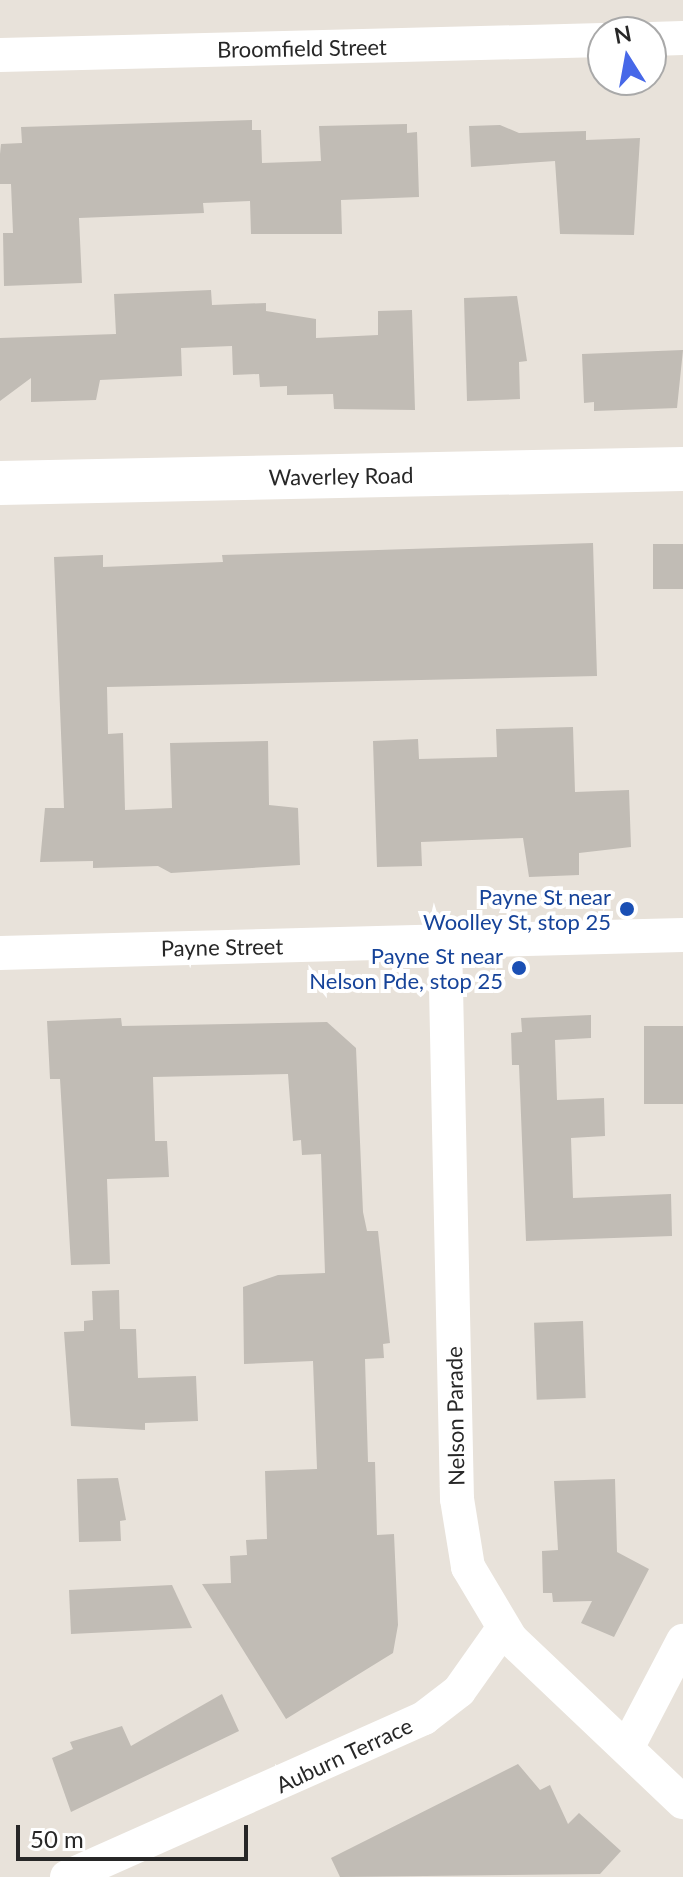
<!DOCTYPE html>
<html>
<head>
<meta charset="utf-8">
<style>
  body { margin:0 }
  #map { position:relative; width:683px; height:1877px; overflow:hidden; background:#e8e2da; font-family:Lato,sans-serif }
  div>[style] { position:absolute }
  .building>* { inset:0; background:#c1bcb5; transform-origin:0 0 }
  .minor>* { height:34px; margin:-17px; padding:0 17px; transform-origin:17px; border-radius:17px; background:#fff }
  .tertiary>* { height:44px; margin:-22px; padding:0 22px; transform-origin:22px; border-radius:22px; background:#fff }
  .dots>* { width:22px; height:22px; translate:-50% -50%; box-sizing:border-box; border:4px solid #fff; border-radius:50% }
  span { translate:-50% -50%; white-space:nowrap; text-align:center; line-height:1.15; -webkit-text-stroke:8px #fff; paint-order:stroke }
  .street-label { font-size:22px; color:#272727 }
  .transit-label { font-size:22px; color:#164399 }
  .right { translate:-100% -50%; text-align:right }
  .north { position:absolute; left:587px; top:16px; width:80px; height:80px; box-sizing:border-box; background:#fff; border:2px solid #a9a9a9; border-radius:50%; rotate:349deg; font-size:22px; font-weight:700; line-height:32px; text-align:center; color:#272727 }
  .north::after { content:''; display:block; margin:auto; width:28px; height:36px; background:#4768e8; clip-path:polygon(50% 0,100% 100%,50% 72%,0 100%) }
  .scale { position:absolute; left:16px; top:1825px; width:232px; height:36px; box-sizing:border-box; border:4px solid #272727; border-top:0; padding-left:10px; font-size:24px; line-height:28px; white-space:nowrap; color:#272727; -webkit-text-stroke:6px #fff; paint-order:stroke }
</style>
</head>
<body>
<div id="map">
  <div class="building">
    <i style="clip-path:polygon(252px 120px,252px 130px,261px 130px,262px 163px,321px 161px,319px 126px,407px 124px,407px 133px,417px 132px,419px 197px,341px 200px,342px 234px,251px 234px,250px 201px,203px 203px,204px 213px,79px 218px,82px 283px,4px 286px,3px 233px,13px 233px,11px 184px,0 184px,0 154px,1px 144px,22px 143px,21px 127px)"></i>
    <i style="clip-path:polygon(500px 125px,519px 133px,586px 131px,586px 140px,640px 138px,634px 235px,560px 234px,555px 161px,471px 167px,469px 126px)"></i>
    <i style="clip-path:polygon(211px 290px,212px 305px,266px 303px,266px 311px,316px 319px,316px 338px,378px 335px,378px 311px,412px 310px,415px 410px,334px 409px,333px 394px,287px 395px,287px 386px,260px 387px,259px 374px,233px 375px,232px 346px,181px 348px,182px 376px,100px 380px,96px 400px,31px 402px,31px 378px,0 401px,0 338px,116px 334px,114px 294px)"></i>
    <i style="clip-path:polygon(517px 296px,527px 361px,519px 362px,520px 399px,467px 401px,464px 298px)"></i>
    <i style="clip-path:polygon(683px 350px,677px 408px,594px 411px,594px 402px,584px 403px,582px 354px)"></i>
    <i style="clip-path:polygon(593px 543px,597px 676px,107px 687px,108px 734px,123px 733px,125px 810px,172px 808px,170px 743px,268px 741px,269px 805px,298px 808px,300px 865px,171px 873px,158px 866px,93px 868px,93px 861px,40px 862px,45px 808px,64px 808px,54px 557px,103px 555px,103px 567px,223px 562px,222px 555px)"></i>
    <i style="left:683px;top:544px;width:45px;height:30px;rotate:90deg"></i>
    <i style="clip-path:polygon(573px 727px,575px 792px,629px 790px,631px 847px,579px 853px,579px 875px,529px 877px,523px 838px,421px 842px,422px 866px,377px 867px,373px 741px,418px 739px,419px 759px,497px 757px,496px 729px)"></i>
    <i style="clip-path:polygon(591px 1015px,591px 1038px,555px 1040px,557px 1100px,604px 1098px,605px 1136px,571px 1138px,573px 1198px,671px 1194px,672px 1236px,526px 1241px,519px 1065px,512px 1065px,511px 1033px,522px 1032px,521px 1018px)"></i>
    <i style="clip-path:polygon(121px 1018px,122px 1026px,327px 1022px,356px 1048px,363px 1212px,367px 1231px,378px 1231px,390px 1343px,383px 1344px,384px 1358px,365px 1359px,368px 1462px,375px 1462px,377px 1535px,394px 1534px,398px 1625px,393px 1653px,286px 1719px,202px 1584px,231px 1583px,230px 1556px,247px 1555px,246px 1540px,267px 1539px,265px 1471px,317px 1469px,313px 1361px,244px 1364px,243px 1287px,278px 1275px,325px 1273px,321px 1154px,302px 1155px,301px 1140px,293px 1141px,288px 1074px,153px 1077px,155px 1141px,167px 1141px,169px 1177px,107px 1179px,110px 1264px,71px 1265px,60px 1079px,50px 1079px,47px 1021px)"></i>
    <i style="left:683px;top:1026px;width:78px;height:39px;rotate:90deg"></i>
    <i style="clip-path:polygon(119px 1290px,120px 1329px,136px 1329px,138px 1378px,196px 1376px,198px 1421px,145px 1423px,145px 1430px,71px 1426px,64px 1332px,84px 1331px,84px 1321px,93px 1320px,92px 1291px)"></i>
    <i style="left:583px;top:1321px;width:77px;height:49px;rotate:88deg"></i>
    <i style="clip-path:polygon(118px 1478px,126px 1520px,120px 1521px,121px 1541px,79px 1542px,77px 1479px)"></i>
    <i style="clip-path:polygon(615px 1479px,617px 1552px,649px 1569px,614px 1637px,581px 1623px,592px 1601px,553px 1602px,552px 1593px,543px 1593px,542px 1551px,558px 1550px,554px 1481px)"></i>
    <i style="clip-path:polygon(172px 1585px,192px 1628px,71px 1634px,69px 1590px)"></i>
    <i style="clip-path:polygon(222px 1694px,239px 1731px,71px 1812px,52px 1758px,73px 1749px,70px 1742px,122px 1726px,131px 1746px)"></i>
    <i style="clip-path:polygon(518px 1764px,540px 1790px,550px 1785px,568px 1824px,579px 1813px,621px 1851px,600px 1874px,340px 1877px,331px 1858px)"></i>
  </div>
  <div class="minor">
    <i style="left:651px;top:39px;width:32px;rotate:-2deg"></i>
    <i style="left:0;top:55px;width:603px;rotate:-1.42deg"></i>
    <i style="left:445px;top:941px;width:558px;rotate:88.77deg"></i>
    <i style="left:457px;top:1499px;width:69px;rotate:80.8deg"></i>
    <i style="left:468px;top:1567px;width:84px;rotate:59.2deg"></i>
    <i style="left:511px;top:1639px;width:237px;rotate:43.5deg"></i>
    <i style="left:0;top:953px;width:683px;rotate:-1.51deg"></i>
    <i style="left:627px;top:1748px;width:121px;rotate:-62.4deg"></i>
    <i style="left:67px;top:1877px;width:391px;rotate:-24deg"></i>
    <i style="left:424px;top:1718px;width:44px;rotate:-37.6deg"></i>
    <i style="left:459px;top:1691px;width:75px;rotate:-54.8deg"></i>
  </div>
  <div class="tertiary">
    <i style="left:0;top:483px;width:683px;rotate:-1.17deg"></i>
  </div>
  <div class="dots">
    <i style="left:627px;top:909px;background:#1a4fb4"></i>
    <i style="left:519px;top:968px;background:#1a4fb4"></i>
  </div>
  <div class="street-label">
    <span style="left:302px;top:48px;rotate:-1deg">Broomfield Street</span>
    <span style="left:341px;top:476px;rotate:-1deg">Waverley Road</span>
    <span style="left:222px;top:947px;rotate:-1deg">Payne Street</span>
    <span style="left:455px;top:1416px;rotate:-91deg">Nelson Parade</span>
    <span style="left:344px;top:1755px;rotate:-25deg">Auburn Terrace</span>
  </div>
  <div class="transit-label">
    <span class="right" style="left:611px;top:909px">Payne St near<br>Woolley St, stop 25</span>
    <span class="right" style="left:503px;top:968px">Payne St near<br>Nelson Pde, stop 25</span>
  </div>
  <div class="north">N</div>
  <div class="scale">50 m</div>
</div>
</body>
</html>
